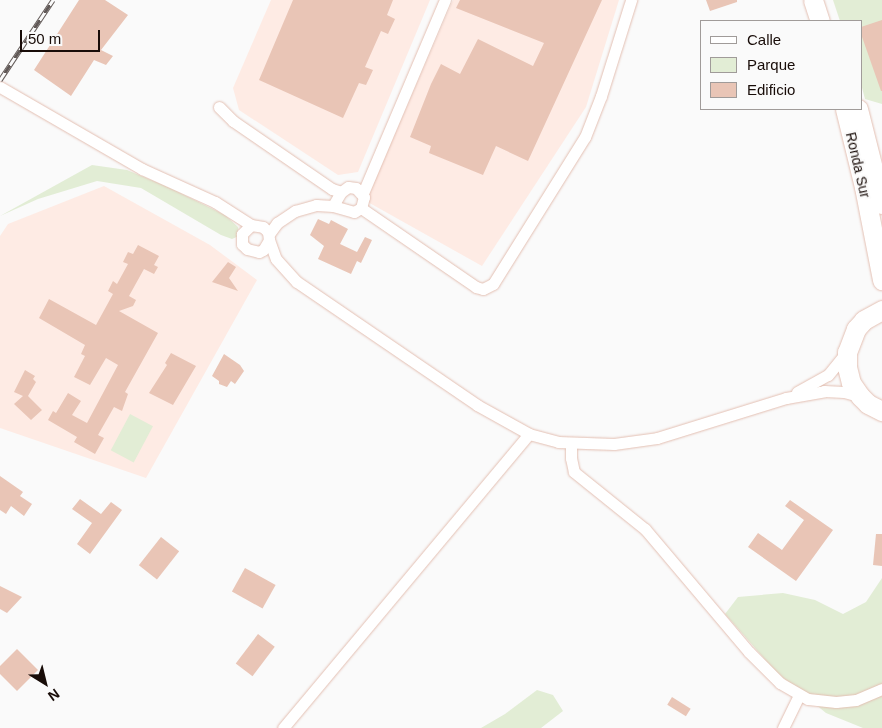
<!DOCTYPE html>
<html>
<head>
<meta charset="utf-8">
<style>
  body { margin:0 }
  #map { position:relative; width:882px; height:728px; overflow:hidden; background:#fafafa; font-family:Arial,sans-serif }
  div>[style] { position:absolute }
  .built>* { inset:0; background:#feebe4 }
  .green>* { inset:0; background:#e2edd5; transform-origin:0 0 }
  .building>* { inset:0; background:#e9c5b6; transform-origin:0 0 }
  .roads { filter:drop-shadow(0 0 1px #e3bfb2) drop-shadow(0 0 1px #e3bfb2) }
  .minor>* { height:11px; margin:-5.5px; padding:0 5.5px; transform-origin:5.5px; border-radius:5.5px; background:#fff }
  .primary>* { height:19px; margin:-9.5px; padding:0 9.5px; transform-origin:9.5px; border-radius:9.5px; background:#fff }
  .rail>* { height:5px; margin-top:-2.5px; transform-origin:0; background:repeating-linear-gradient(90deg,#fafafa 0 9px,#615957 0 18px); box-sizing:border-box; border-block:1px solid #615957 }
  span { translate:-50% -50%; white-space:nowrap; text-align:center; line-height:1.15; -webkit-text-stroke:4px #fafafa; paint-order:stroke }
  .street-label { font-size:14px; color:#180c08 }
  .legend { position:absolute; left:700px; top:20px; width:162px; height:90px; box-sizing:border-box; background:#fafafa; border:1px solid #a09b99; margin:0; padding:6px 9px; list-style:none; font-size:15px; color:#180c08 }
  .legend li { display:flex; align-items:center; gap:10px; height:25px }
  .legend b { width:25px; border:1px solid #a09b99 }
  .north { position:absolute; left:20px; top:658px; width:50px; height:50px; -webkit-text-stroke:4px #fafafa; paint-order:stroke; rotate:144deg; font-size:14px; font-weight:700; line-height:20px; text-align:center; color:#180c08 }
  .north::after { content:''; display:block; margin:auto; width:18px; height:22px; background:#180c08; clip-path:polygon(50% 0,100% 100%,50% 72%,0 100%) }
  .scale { position:absolute; left:20px; top:30px; width:80px; height:22px; box-sizing:border-box; border:2px solid #180c08; border-top:0; padding-left:6px; font-size:15px; line-height:18px; white-space:nowrap; color:#180c08; -webkit-text-stroke:4px #fafafa; paint-order:stroke }
</style>
</head>
<body>
<div id="map">
  <div class="built">
    <i style="clip-path:polygon(271px 0,430px 0,358px 172px,338px 175px,239px 110px,233px 88px)"></i>
    <i style="clip-path:polygon(453px 0,619px 0,586px 107px,482px 266px,366px 201px)"></i>
    <i style="clip-path:polygon(104px 186px,210px 245px,257px 280px,146px 478px,0 428px,0 236px,8px 224px)"></i>
  </div>
  <div class="green">
    <i style="clip-path:polygon(833px 0,882px 0,882px 104px,865px 99px,861px 84px,861px 21px,840px 21px)"></i>
    <i style="clip-path:polygon(92px 165px,127px 170px,168px 187px,225px 215px,238px 227px,239px 236px,232px 239px,221px 235px,141px 188px,97px 181px,38px 199px,0 216px)"></i>
    <i style="left:130px;top:414px;width:26px;height:41px;rotate:28deg"></i>
    <i style="clip-path:polygon(882px 578px,882px 728px,863px 728px,826px 713px,776px 672px,725px 614px,738px 597px,783px 593px,815px 600px,843px 614px,866px 602px)"></i>
    <i style="clip-path:polygon(537px 690px,553px 695px,563px 711px,541px 728px,481px 728px,505px 714px)"></i>
  </div>
  <div class="building">
    <i style="clip-path:polygon(79px 0,105px 0,128px 15px,101px 50px,113px 56px,106px 65px,94px 60px,71px 96px,34px 70px)"></i>
    <i style="clip-path:polygon(293px 0,393px 0,387px 15px,395px 19px,388px 34px,381px 31px,365px 67px,373px 70px,366px 85px,359px 83px,343px 118px,259px 80px)"></i>
    <i style="clip-path:polygon(460px 0,602px 0,528px 161px,496px 146px,483px 175px,429px 153px,431px 146px,410px 137px,431px 84px,441px 64px,460px 74px,478px 39px,533px 66px,544px 43px,456px 8px)"></i>
    <i style="clip-path:polygon(706px 0,737px 0,737px 2px,710px 11px)"></i>
    <i style="clip-path:polygon(882px 20px,882px 91px,881px 91px,861px 34px,861px 27px)"></i>
    <i style="clip-path:polygon(318px 219px,329px 224px,331px 220px,348px 229px,340px 244px,357px 252px,365px 237px,372px 240px,361px 263px,357px 261px,351px 274px,318px 259px,324px 246px,310px 235px)"></i>
    <i style="clip-path:polygon(138px 245px,159px 256px,154px 265px,158px 267px,154px 274px,144px 269px,129px 296px,136px 300px,133px 306px,119px 311px,158px 333px,125px 392px,128px 394px,122px 411px,114px 407px,98px 435px,104px 438px,95px 454px,74px 442px,77px 437px,48px 420px,53px 411px,56px 413px,68px 393px,81px 401px,72px 415px,87px 423px,118px 365px,106px 358px,90px 385px,74px 377px,85px 356px,81px 354px,85px 345px,39px 318px,49px 299px,96px 325px,113px 294px,108px 291px,113px 281px,117px 284px,128px 264px,123px 262px,128px 252px,133px 254px)"></i>
    <i style="clip-path:polygon(228px 262px,236px 267px,229px 278px,238px 291px,212px 282px)"></i>
    <i style="clip-path:polygon(171px 353px,196px 366px,173px 405px,149px 393px,167px 365px,165px 363px)"></i>
    <i style="clip-path:polygon(224px 354px,240px 365px,244px 371px,235px 384px,231px 381px,227px 387px,219px 384px,219px 381px,212px 376px)"></i>
    <i style="clip-path:polygon(25px 370px,35px 376px,33px 379px,36px 382px,28px 396px,42px 410px,31px 420px,14px 404px,23px 396px,14px 392px)"></i>
    <i style="clip-path:polygon(0 476px,23px 492px,20px 496px,32px 504px,24px 516px,11px 506px,6px 514px,0 510px)"></i>
    <i style="clip-path:polygon(80px 499px,101px 514px,111px 502px,122px 510px,90px 554px,77px 544px,92px 523px,72px 509px)"></i>
    <i style="clip-path:polygon(790px 500px,833px 530px,796px 581px,748px 547px,758px 533px,782px 550px,804px 520px,785px 506px)"></i>
    <i style="clip-path:polygon(876px 534px,882px 534px,882px 566px,873px 565px)"></i>
    <i style="left:161px;top:537px;width:23px;height:36px;rotate:38deg"></i>
    <i style="left:245px;top:568px;width:35px;height:27px;rotate:29deg"></i>
    <i style="clip-path:polygon(0 586px,22px 597px,7px 613px,0 609px)"></i>
    <i style="left:258px;top:634px;width:21px;height:37px;rotate:37deg"></i>
    <i style="clip-path:polygon(17px 649px,38px 670px,17px 691px,0 674px,0 666px)"></i>
    <i style="left:672px;top:697px;width:22px;height:9px;rotate:32deg"></i>
  </div>
  <div class="roads">
    <div class="minor">
      <i style="left:0;top:87px;width:164px;rotate:30deg"></i>
      <i style="left:142px;top:169px;width:80px;rotate:24.3deg"></i>
      <i style="left:215px;top:202px;width:43px;rotate:32.6deg"></i>
      <i style="left:251px;top:225px;width:12px;rotate:9deg"></i>
      <i style="left:263px;top:227px;width:7px;rotate:45deg"></i>
      <i style="left:268px;top:232px;width:8px;rotate:83deg"></i>
      <i style="left:269px;top:240px;width:20px;rotate:70deg"></i>
      <i style="left:276px;top:259px;width:31px;rotate:48deg"></i>
      <i style="left:297px;top:282px;width:218px;rotate:34.3deg"></i>
      <i style="left:477px;top:405px;width:60px;rotate:29.1deg"></i>
      <i style="left:529px;top:434px;width:30px;rotate:15deg"></i>
      <i style="left:558px;top:442px;width:56px;rotate:2deg"></i>
      <i style="left:614px;top:444px;width:43px;rotate:-7.9deg"></i>
      <i style="left:657px;top:438px;width:135px;rotate:-17.2deg"></i>
      <i style="left:786px;top:398px;width:39px;rotate:-10deg"></i>
      <i style="left:824px;top:391px;width:20px;rotate:3deg"></i>
      <i style="left:844px;top:392px;width:16px;rotate:15deg"></i>
      <i style="left:219px;top:107px;width:20px;rotate:45deg"></i>
      <i style="left:233px;top:121px;width:120px;rotate:34.5deg"></i>
      <i style="left:332px;top:189px;width:9px;rotate:18deg"></i>
      <i style="left:363px;top:193px;width:210px;rotate:-67deg"></i>
      <i style="left:361px;top:208px;width:140px;rotate:34.5deg"></i>
      <i style="left:476px;top:287px;width:7px;rotate:16deg"></i>
      <i style="left:483px;top:289px;width:11px;rotate:-27deg"></i>
      <i style="left:493px;top:284px;width:173px;rotate:-58deg"></i>
      <i style="left:585px;top:137px;width:44px;rotate:-68.7deg"></i>
      <i style="left:601px;top:96px;width:101px;rotate:-72.6deg"></i>
      <i style="left:251px;top:225px;width:13px;rotate:135deg"></i>
      <i style="left:242px;top:234px;width:10px;rotate:90deg"></i>
      <i style="left:242px;top:244px;width:7px;rotate:45deg"></i>
      <i style="left:247px;top:249px;width:12px;rotate:14deg"></i>
      <i style="left:259px;top:252px;width:4px;rotate:-27deg"></i>
      <i style="left:263px;top:250px;width:12px;rotate:-59deg"></i>
      <i style="left:269px;top:234px;width:14px;rotate:-54deg"></i>
      <i style="left:277px;top:223px;width:22px;rotate:-34deg"></i>
      <i style="left:295px;top:211px;width:22px;rotate:-16deg"></i>
      <i style="left:316px;top:205px;width:17px;rotate:3deg"></i>
      <i style="left:333px;top:206px;width:22px;rotate:16deg"></i>
      <i style="left:354px;top:212px;width:8px;rotate:-30deg"></i>
      <i style="left:361px;top:208px;width:11px;rotate:-75deg"></i>
      <i style="left:364px;top:197px;width:12px;rotate:-132deg"></i>
      <i style="left:356px;top:188px;width:8px;rotate:-173deg"></i>
      <i style="left:348px;top:187px;width:9px;rotate:144deg"></i>
      <i style="left:341px;top:192px;width:16px;rotate:120deg"></i>
      <i style="left:797px;top:392px;width:35px;rotate:-29deg"></i>
      <i style="left:828px;top:375px;width:28px;rotate:-51deg"></i>
      <i style="left:571px;top:444px;width:14px;rotate:90deg"></i>
      <i style="left:571px;top:458px;width:14px;rotate:78deg"></i>
      <i style="left:574px;top:472px;width:91px;rotate:38.8deg"></i>
      <i style="left:645px;top:529px;width:161px;rotate:49.8deg"></i>
      <i style="left:749px;top:652px;width:44px;rotate:45deg"></i>
      <i style="left:780px;top:683px;width:32px;rotate:30deg"></i>
      <i style="left:808px;top:699px;width:28px;rotate:6deg"></i>
      <i style="left:836px;top:702px;width:20px;rotate:-6deg"></i>
      <i style="left:856px;top:700px;width:28px;rotate:-23deg"></i>
      <i style="left:283px;top:728px;width:383px;rotate:-50.1deg"></i>
      <i style="left:783px;top:728px;width:37px;rotate:-64deg"></i>
    </div>
    <div class="primary">
      <i style="left:813px;top:0;width:22px;rotate:72deg"></i>
      <i style="left:845px;top:109px;width:80px;rotate:76.3deg"></i>
      <i style="left:864px;top:187px;width:95px;rotate:79deg"></i>
      <i style="left:858px;top:109px;width:98px;rotate:75.8deg"></i>
      <i style="left:882px;top:310px;width:21px;rotate:151deg"></i>
      <i style="left:864px;top:320px;width:12px;rotate:132deg"></i>
      <i style="left:856px;top:329px;width:25px;rotate:111deg"></i>
      <i style="left:847px;top:352px;width:15px;rotate:90deg"></i>
      <i style="left:847px;top:367px;width:16px;rotate:76deg"></i>
      <i style="left:851px;top:383px;width:16px;rotate:55deg"></i>
      <i style="left:860px;top:396px;width:11px;rotate:45deg"></i>
      <i style="left:868px;top:404px;width:16px;rotate:27deg"></i>
    </div>
  </div>
  <div class="rail">
    <i style="left:0;top:80px;width:96px;rotate:-56.5deg"></i>
  </div>
  <div class="street-label">
    <span style="left:858px;top:165px;rotate:77deg">Ronda Sur</span>
  </div>
  <ul class="legend">
  <li><b style="height:6px;background:#fff"></b>Calle</li>
  <li><b style="height:14px;background:#e2edd5"></b>Parque</li>
  <li><b style="height:14px;background:#e9c5b6"></b>Edificio</li>
  </ul>
  <div class="north">N</div>
  <div class="scale">50 m</div>
</div>
</body>
</html>
